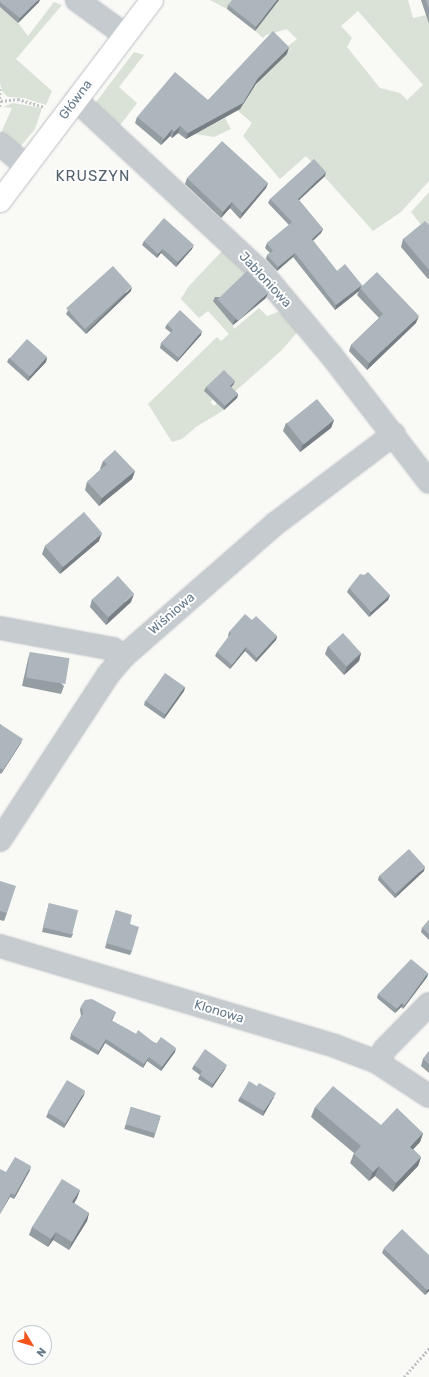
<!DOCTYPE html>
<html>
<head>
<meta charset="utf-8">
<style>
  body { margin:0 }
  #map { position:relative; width:429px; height:1377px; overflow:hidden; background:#f9f9f6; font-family:Rubik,sans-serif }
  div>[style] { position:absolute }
  .green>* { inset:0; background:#dae1d7 }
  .path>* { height:2.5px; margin-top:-1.25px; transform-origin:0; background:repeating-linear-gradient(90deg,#c0c3c5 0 2px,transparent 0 4px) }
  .roads { filter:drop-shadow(0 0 1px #b9bec2) drop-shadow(0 0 1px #b9bec2) }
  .minor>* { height:22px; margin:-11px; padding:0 11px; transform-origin:11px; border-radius:11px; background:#c6cbcf }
  .major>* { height:22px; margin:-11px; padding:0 11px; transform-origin:11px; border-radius:11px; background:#fff }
  .wall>* { inset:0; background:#949da2; transform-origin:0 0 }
  .shaded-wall>* { inset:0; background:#787f84 }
  .building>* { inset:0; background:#acb6bc; transform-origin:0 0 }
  span { translate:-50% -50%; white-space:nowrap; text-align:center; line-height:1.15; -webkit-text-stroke:4px #fff; paint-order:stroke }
  .street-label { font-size:13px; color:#65798a }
  .quarter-label { font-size:15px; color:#54626e; letter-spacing:1px }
  .north { position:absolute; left:12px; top:1325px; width:40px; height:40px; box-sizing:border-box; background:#fff; border:1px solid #c1c9d0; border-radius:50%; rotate:128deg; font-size:11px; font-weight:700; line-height:16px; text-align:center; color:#65798a }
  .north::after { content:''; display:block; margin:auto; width:14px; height:18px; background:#f4531b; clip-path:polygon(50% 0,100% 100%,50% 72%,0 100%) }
</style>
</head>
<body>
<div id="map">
  <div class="green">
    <i style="clip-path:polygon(210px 0,234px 0,227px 9px)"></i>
    <i style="clip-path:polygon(evenodd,279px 0,408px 0,413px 18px,426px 15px,429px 24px,429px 181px,401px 212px,373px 231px,306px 156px,280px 179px,243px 136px,252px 123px,237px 110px,283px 50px,297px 39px,287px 29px,266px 35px,263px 38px,255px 31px,279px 0,358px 11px,423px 85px,407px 100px,400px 93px,380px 88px,347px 47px,352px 38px,341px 26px,358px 11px)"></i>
    <i style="clip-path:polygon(54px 2px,62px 5px,16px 59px,52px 91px,46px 105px,24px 98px,8px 97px,2px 91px,0 83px,0 7px,18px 23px,28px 36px)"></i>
    <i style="clip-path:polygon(134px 52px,144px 55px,119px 87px,137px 103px,118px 128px,93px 106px)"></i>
    <i style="clip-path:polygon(13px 103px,42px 108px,35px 129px,20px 147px,0 135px,12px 108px,3px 107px)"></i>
    <i style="clip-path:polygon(225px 118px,231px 129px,214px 137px,195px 134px)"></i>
    <i style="clip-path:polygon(429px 192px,429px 235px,411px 212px)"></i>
    <i style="clip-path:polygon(224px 249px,251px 271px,233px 325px,234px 329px,259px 308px,267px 316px,278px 312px,286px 316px,299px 330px,282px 350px,232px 394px,204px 391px,213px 400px,210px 402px,214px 406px,217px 403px,224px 410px,196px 427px,182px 439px,172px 442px,148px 404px,217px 337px,221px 341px,229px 334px,208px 311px,199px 318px,181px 299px,188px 287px)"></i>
  </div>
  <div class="path">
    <i style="left:0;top:89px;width:18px;rotate:90deg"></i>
    <i style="left:1px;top:101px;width:17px;rotate:-7deg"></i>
    <i style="left:18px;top:99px;width:28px;rotate:17deg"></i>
    <i style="left:404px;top:1377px;width:38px;rotate:-49deg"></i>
  </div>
  <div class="roads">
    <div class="minor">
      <i style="left:77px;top:0;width:59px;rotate:36.1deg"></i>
      <i style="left:76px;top:100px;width:255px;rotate:42.9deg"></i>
      <i style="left:263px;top:274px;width:106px;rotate:50deg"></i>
      <i style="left:331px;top:355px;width:160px;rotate:52.3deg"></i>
      <i style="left:0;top:144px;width:34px;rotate:40deg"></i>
      <i style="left:0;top:628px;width:115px;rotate:10.5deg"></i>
      <i style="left:113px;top:649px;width:13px;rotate:39deg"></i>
      <i style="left:0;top:840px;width:197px;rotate:-56.8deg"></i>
      <i style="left:108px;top:675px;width:23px;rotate:-50deg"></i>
      <i style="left:123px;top:657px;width:202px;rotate:-41.2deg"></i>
      <i style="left:275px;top:524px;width:149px;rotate:-37.1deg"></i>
      <i style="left:0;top:946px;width:350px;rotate:16.6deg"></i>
      <i style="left:335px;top:1046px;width:45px;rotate:20.9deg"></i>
      <i style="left:377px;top:1062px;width:62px;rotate:33.2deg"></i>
      <i style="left:377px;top:1062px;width:15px;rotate:-58deg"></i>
      <i style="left:385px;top:1049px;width:63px;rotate:-45.6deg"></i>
    </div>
    <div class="major">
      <i style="left:0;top:201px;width:252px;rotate:-52.9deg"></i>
    </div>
  </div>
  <div class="wall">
    <i style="clip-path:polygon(0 0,39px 2px,18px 23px,0 7px)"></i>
    <i style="clip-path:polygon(279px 0,255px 31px,227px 9px,228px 5px)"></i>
    <i style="clip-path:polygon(421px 0,429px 0,429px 24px)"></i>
    <i style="clip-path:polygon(287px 54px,256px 84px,240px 109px,186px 139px,178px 133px,172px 138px,170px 136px,161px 145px,135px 123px,137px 117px,208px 100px)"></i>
    <i style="clip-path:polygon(325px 176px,299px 200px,323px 229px,321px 233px,313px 241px,337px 271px,416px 323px,367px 370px,349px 351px,351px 345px,379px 318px,357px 295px,359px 291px,335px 310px,293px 257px,277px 271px,266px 259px,267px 255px,270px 253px,265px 248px,267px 243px,289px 225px,268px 203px,270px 199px)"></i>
    <i style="clip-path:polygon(187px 178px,268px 183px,266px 188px,240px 219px,230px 208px,221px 218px,185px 184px)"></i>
    <i style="clip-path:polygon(429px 225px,429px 278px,428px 279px,401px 247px,403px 239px)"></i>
    <i style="clip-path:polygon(144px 241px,192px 249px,176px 267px,161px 253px,157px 258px,142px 245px)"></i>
    <i style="clip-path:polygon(131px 291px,86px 334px,66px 314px,68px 310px)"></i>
    <i style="clip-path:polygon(215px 297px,266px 298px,233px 325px,213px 301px)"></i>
    <i style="clip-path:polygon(167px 324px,201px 335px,177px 362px,160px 348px,161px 343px,171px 333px,165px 328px)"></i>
    <i style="clip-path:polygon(47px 357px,46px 362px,28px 381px,7px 362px,9px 358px)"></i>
    <i style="clip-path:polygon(235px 381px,233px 385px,231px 387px,238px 394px,237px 398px,224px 410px,204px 391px,206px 387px)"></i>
    <i style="clip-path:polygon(334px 420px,331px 428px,300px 452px,283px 431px,286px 423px)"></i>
    <i style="clip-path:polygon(103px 461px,135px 471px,132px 479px,99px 506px,85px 490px,87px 482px,101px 469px,100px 469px)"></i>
    <i style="clip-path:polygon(99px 541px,60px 574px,42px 554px,45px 546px)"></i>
    <i style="clip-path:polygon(349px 588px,390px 595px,388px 600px,369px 617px,347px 592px)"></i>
    <i style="clip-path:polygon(92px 599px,131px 602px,106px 625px,90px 607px)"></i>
    <i style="clip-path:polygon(252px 620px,277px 636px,276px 640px,256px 662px,245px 651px,230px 669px,215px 656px,217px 652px,229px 637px,228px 636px,229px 632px)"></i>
    <i style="clip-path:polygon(328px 646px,361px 653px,359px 661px,344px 675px,325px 654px)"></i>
    <i style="clip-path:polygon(30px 652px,64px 686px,61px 694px,22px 686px,28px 659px)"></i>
    <i style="clip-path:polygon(185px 687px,184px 691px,164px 719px,144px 705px,145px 701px)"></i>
    <i style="clip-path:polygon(0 724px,21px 743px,1px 774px,0 773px)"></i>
    <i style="clip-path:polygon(424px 871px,395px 898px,378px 880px,379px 876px)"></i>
    <i style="clip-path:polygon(0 881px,7px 913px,4px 921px,0 920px)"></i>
    <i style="clip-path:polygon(49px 903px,73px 934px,71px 938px,42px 932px)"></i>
    <i style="clip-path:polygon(116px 910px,130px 924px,132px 951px,130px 955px,105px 948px)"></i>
    <i style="clip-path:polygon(429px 920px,429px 940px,421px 932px,422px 928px)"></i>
    <i style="clip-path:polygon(428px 973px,427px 977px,403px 1009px,401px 1007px,395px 1013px,377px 998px,378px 994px)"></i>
    <i style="clip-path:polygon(81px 1006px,116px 1012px,112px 1021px,136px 1034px,175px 1052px,161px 1071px,147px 1061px,143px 1068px,105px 1043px,98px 1055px,70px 1039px,71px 1034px,81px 1016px,80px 1010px)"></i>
    <i style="clip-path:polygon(429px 1051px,429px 1073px,421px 1066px,423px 1059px)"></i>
    <i style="clip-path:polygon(194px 1065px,225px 1069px,212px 1088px,198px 1079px,200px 1075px,192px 1069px)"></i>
    <i style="clip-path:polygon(84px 1095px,64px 1128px,46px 1117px,48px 1113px)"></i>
    <i style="clip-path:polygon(240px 1097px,274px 1097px,263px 1116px,238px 1101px)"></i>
    <i style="left:131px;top:1107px;width:31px;height:23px;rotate:17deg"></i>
    <i style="clip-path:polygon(315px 1107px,381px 1125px,423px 1133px,420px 1142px,413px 1149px,421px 1157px,418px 1166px,393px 1192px,375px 1176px,369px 1181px,350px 1163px,354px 1153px,311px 1117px)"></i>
    <i style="clip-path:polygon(30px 1170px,14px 1199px,10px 1197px,6px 1172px)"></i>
    <i style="clip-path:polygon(80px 1190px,77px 1198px,74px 1203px,89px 1213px,87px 1221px,69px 1250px,53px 1240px,48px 1247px,29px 1235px,32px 1227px)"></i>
    <i style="clip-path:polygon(384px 1248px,429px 1291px,425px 1295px,382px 1253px)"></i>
  </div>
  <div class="shaded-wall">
    <i style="clip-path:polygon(38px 0,40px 0,39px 2px,18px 23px,20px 18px)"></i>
    <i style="clip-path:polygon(277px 0,279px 0,255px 31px,256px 27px)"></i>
    <i style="clip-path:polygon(289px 47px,287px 54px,256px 84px,240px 109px,186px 139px,188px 133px,258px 78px)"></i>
    <i style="clip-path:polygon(180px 126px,178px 133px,172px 138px,174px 132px)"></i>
    <i style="clip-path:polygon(172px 129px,170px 136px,161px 145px,164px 139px)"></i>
    <i style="clip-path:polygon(326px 172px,325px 176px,296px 203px,298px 199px)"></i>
    <i style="clip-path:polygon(268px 183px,266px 188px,240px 219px,242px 213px)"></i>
    <i style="clip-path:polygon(232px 202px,230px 208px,221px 218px,223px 212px)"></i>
    <i style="clip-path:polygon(323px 229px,321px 233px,310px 243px,312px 239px)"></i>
    <i style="clip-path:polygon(194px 245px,192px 249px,176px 267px,178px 262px)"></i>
    <i style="clip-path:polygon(163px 249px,161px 253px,157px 258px,158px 254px)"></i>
    <i style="clip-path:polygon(295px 253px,293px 257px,277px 271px,278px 267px)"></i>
    <i style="clip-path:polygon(362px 285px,361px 289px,360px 288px,359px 291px,335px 310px,336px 305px)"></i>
    <i style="clip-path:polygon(132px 287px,131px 291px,86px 334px,88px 330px)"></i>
    <i style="clip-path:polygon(268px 293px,266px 298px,233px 325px,234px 321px)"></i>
    <i style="clip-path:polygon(419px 316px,416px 323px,367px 370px,369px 363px)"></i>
    <i style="clip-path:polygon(202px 331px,201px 335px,177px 362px,179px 358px)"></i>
    <i style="clip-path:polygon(47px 357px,46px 362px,28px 381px,29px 377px)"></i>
    <i style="clip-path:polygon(235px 381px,233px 385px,228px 390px,230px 386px)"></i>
    <i style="clip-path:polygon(238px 394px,237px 398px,224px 410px,225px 406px)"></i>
    <i style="clip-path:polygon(334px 420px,331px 428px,300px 452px,303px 444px)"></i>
    <i style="clip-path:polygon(135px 471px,132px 479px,99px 506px,102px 498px)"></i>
    <i style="clip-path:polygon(102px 533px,99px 541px,60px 574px,63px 566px)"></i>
    <i style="clip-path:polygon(134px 594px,131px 602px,106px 625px,109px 617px)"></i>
    <i style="clip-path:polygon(390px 595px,388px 600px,369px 617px,371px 612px)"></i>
    <i style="clip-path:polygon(277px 636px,276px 640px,256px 662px,257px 658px)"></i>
    <i style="clip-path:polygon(246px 647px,245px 651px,230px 669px,232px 665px)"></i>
    <i style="clip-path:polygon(361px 653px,359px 661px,344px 675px,347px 667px)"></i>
    <i style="clip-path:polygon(185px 687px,184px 691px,164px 719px,165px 715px)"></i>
    <i style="clip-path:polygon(23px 739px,21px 743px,1px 774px,3px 770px)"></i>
    <i style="clip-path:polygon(425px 867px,424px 871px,395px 898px,397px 894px)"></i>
    <i style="clip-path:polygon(428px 973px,427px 977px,403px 1009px,405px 1005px)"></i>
    <i style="clip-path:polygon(402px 1003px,401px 1007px,395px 1013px,397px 1009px)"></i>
    <i style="clip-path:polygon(106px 1039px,105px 1043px,98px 1055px,99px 1051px)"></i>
    <i style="clip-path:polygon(176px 1048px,175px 1052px,161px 1071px,162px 1067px)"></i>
    <i style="clip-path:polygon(149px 1057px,147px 1061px,143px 1068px,144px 1064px)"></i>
    <i style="clip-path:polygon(227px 1065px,225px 1069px,212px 1088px,213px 1084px)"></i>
    <i style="clip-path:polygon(85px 1091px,84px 1095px,64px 1128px,66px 1123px)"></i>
    <i style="clip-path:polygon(276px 1093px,274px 1097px,263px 1116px,264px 1111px)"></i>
    <i style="clip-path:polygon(423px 1133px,420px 1142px,407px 1156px,410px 1147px)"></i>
    <i style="clip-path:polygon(421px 1157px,418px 1166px,393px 1192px,396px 1183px)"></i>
    <i style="clip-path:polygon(31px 1166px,30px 1170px,14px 1199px,15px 1195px)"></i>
    <i style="clip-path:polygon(379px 1166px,375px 1176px,369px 1181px,373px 1172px)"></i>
    <i style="clip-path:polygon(80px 1190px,77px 1198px,70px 1210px,72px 1202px)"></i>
    <i style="clip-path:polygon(11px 1193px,10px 1197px,0 1214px,0 1213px)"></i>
    <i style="clip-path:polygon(89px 1213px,87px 1221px,69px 1250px,72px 1242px)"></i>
    <i style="clip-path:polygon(56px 1232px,53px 1240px,48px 1247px,51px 1239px)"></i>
    <i style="clip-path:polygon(429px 1288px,429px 1291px,425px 1295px,427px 1290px)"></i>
  </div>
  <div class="building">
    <i style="clip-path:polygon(0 0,38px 0,20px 18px,0 2px)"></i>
    <i style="clip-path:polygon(232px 0,277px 0,256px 27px,228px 5px)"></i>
    <i style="clip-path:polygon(426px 0,429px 0,429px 8px)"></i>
    <i style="clip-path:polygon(273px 31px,289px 47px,258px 78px,243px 103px,188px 133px,180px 126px,174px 132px,172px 129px,164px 139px,137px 117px,175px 72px,208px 100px)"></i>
    <i style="clip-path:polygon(222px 141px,268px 183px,242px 213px,232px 202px,223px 212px,187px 178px)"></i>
    <i style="clip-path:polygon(314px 159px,326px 172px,298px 199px,323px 229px,312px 239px,337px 271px,345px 264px,362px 285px,336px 305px,295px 253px,278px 267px,267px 255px,273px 251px,267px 243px,292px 222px,270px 199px)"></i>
    <i style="clip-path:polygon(164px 218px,194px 245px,178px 262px,163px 249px,158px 254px,144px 241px)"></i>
    <i style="clip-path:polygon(425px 221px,429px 225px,429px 270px,403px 239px)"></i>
    <i style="left:113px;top:266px;width:28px;height:63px;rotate:48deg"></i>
    <i style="left:247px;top:271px;width:30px;height:41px;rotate:46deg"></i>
    <i style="clip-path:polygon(377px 272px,419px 316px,369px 363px,351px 345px,383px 314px,360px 288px)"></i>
    <i style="clip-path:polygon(180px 310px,202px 331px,179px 358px,161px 343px,173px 330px,167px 324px)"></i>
    <i style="left:27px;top:339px;width:27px;height:26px;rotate:42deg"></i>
    <i style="clip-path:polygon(224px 370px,235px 381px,230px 386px,238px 394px,225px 406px,206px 387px)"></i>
    <i style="left:317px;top:399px;width:27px;height:39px;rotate:51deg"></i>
    <i style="clip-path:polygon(115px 450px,135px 471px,102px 498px,87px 482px,107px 464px,103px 461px)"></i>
    <i style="left:84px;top:512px;width:28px;height:52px;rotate:49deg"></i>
    <i style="clip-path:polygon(368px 572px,390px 595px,371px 612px,349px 588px,360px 574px,364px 575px)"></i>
    <i style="left:118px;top:576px;width:24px;height:35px;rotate:48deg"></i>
    <i style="clip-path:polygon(245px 614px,252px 620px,256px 616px,277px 636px,257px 658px,246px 647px,232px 665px,217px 652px,231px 633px,229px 632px)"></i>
    <i style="left:343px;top:633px;width:27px;height:20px;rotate:48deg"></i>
    <i style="left:30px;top:652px;width:40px;height:26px;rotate:9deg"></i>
    <i style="left:165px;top:673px;width:24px;height:34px;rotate:35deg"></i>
    <i style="clip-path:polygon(0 724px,23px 739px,3px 770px,0 768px)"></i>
    <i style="left:409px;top:849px;width:24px;height:40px;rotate:48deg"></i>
    <i style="clip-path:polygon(0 881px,16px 886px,7px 913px,0 911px)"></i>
    <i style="left:49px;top:903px;width:30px;height:25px;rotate:14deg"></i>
    <i style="clip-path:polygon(116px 910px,132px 915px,130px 924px,139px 927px,132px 951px,106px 943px)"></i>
    <i style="clip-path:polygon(429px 920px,429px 934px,422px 928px)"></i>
    <i style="clip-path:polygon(411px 959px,428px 973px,405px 1005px,402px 1003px,397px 1009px,378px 994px)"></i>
    <i style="clip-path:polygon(92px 999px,116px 1012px,111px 1020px,136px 1034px,138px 1030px,156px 1044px,161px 1037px,176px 1048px,162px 1067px,149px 1057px,144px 1064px,106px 1039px,99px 1051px,71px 1034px,83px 1013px,81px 1006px,85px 1000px)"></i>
    <i style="clip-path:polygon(205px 1049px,227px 1065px,213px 1084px,200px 1075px,202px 1071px,194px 1065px)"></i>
    <i style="clip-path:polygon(429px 1051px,429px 1064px,423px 1059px)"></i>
    <i style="left:67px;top:1080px;width:21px;height:38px;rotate:31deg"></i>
    <i style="clip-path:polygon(249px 1081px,257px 1086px,259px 1083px,276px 1093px,264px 1111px,240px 1097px)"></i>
    <i style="clip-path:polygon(333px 1086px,381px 1125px,397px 1108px,423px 1133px,410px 1147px,421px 1157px,396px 1183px,379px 1166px,373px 1172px,354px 1154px,361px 1146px,315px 1107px)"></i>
    <i style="left:131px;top:1107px;width:31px;height:18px;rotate:17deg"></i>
    <i style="clip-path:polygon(15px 1157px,31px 1166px,15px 1195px,11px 1193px,0 1213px,0 1169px,6px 1172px)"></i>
    <i style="clip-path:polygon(62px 1179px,80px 1190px,72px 1202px,89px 1213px,72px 1242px,56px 1232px,51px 1239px,32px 1227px)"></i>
    <i style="clip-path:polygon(402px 1229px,429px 1255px,429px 1288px,427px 1290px,384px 1248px)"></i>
  </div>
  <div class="street-label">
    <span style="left:76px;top:100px;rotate:-53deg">Główna</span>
    <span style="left:265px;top:280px;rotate:47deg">Jabłoniowa</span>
    <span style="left:172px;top:614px;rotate:-41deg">Wiśniowa</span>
    <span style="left:219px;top:1012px;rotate:17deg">Klonowa</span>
  </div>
  <div class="quarter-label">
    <span style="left:93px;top:177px">KRUSZYN</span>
  </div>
  <div class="north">N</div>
</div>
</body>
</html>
